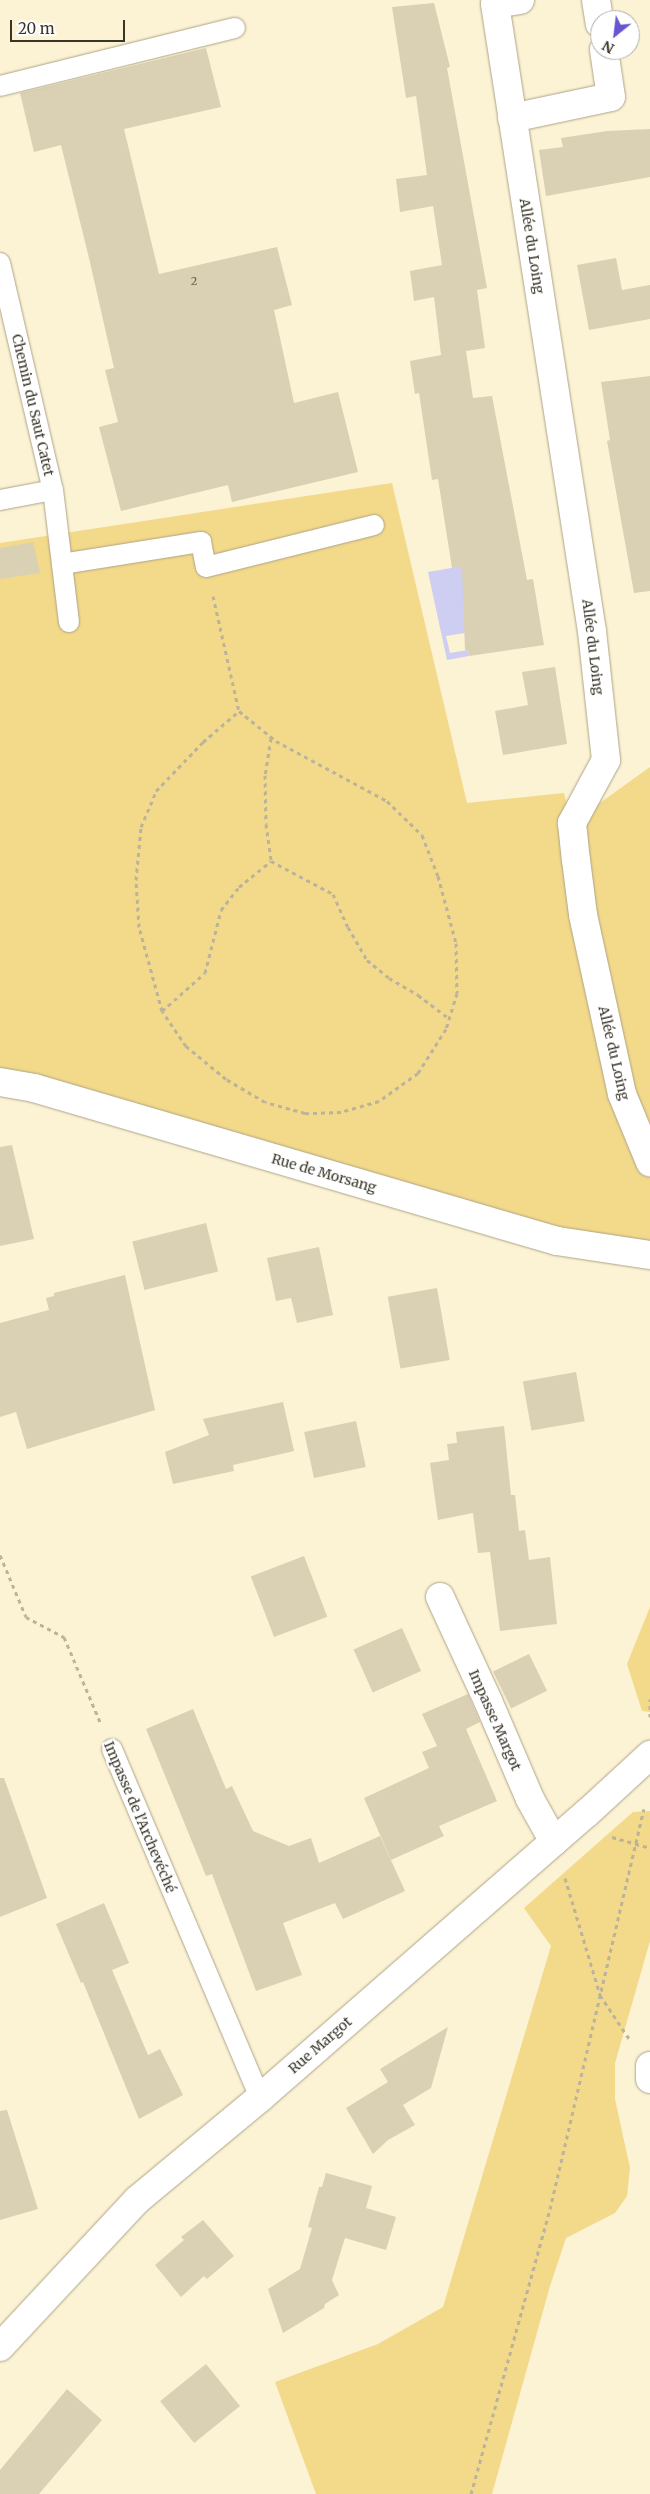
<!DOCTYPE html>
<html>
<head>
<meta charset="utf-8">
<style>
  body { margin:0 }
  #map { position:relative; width:650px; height:2494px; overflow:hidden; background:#fcf2d4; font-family:Merriweather,serif }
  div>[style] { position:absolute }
  .green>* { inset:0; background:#f3d98a }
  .water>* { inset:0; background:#cdcef2 }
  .building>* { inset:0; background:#dad0b3; transform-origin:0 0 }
  .path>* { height:3px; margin-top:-1.5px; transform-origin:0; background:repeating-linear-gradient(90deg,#bbb39b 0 4px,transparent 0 8px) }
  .roads { filter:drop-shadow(0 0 1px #ada488) drop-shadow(0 0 1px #ada488) }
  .lane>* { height:20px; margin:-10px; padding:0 10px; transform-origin:10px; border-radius:10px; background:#fff }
  .street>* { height:28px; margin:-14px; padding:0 14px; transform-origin:14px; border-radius:14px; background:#fff }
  span { translate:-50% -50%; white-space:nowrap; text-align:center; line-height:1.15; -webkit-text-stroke:4px #fff; paint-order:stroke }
  .number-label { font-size:11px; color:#615c4c }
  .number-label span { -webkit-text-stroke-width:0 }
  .street-label { font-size:14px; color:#393529 }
  .north { position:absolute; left:590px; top:10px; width:50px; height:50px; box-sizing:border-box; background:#fff; border:1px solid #b0aea9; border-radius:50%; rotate:209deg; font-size:14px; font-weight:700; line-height:20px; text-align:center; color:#393529 }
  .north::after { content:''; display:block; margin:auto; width:18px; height:22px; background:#6656cf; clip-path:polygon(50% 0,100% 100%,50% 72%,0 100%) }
  .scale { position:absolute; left:10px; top:20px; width:115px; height:22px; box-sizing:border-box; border:2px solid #393529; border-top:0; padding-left:6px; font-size:15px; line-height:18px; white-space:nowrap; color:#393529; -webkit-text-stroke:4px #fff; paint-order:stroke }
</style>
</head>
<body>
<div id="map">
  <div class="green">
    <i style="clip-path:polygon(392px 483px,467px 803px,564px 793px,572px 823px,650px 767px,650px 1255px,0 1082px,0 543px)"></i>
    <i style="clip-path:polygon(650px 1607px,650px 1712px,642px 1711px,627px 1664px)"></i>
    <i style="clip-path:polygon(650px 1811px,650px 1941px,615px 2063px,615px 2099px,630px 2168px,627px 2196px,615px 2213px,566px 2238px,550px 2286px,492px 2494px,316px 2494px,275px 2382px,378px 2344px,443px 2307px,551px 1946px,524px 1908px,633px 1812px)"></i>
  </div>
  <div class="water">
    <i style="clip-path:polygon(516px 557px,465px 633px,446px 636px,450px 653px,468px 650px,469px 656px,447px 660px,428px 572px)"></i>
  </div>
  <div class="building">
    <i style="clip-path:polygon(434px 3px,450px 67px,447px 68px,487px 288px,477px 290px,485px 348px,466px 351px,473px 398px,492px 396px,527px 580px,533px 579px,544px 645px,469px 656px,468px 650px,465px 650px,462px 567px,452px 568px,438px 479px,432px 480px,419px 393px,415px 394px,410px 361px,441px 355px,434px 297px,414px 301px,410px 271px,442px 265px,433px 206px,400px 212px,396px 179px,427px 175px,416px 96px,406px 98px,392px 7px)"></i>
    <i style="clip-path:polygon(206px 48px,221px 107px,124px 129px,159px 274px,277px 247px,292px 305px,274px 310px,294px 403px,338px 392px,358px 472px,232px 502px,228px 485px,121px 511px,99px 427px,118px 422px,105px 370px,114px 368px,89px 258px,61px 145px,34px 152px,20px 93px)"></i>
    <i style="clip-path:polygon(650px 129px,650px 177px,546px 196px,539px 150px,563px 147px,561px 138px,607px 131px)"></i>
    <i style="clip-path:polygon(616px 258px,622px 290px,650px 285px,650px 319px,589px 330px,577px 265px)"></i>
    <i style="clip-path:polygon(650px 376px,650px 591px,634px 593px,607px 441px,610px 440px,601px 382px)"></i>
    <i style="clip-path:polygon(33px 542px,40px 573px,0 579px,0 548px)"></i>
    <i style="clip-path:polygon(555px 667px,567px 744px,503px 755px,495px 711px,528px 705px,522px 672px)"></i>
    <i style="clip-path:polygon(12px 1145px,34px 1239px,0 1246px,0 1147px)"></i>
    <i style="left:206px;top:1223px;width:50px;height:76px;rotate:76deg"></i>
    <i style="clip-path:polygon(319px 1247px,333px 1315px,297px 1323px,291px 1298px,276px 1301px,267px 1258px)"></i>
    <i style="clip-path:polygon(125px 1275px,155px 1410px,27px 1449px,16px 1412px,0 1417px,0 1323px,49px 1310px,46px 1298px,54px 1296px,54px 1293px)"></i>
    <i style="left:437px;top:1288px;width:73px;height:50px;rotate:80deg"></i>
    <i style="left:576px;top:1372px;width:50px;height:54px;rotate:80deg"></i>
    <i style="clip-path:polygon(283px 1402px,294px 1451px,233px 1465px,234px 1471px,173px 1484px,165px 1452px,209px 1435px,203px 1419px)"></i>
    <i style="left:356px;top:1421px;width:47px;height:53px;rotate:78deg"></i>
    <i style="clip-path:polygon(504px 1426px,511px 1495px,515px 1495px,519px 1531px,525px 1530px,529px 1560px,550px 1557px,557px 1624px,500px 1631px,490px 1552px,478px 1553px,473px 1513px,438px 1520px,430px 1463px,449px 1460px,447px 1444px,457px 1443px,456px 1432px)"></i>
    <i style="left:304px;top:1556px;width:65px;height:57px;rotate:69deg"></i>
    <i style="left:402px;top:1628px;width:47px;height:53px;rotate:66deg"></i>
    <i style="left:529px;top:1654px;width:41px;height:40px;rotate:64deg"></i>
    <i style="clip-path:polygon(468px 1694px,480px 1722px,466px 1729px,497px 1801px,439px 1826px,444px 1836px,391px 1860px,364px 1798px,429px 1768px,422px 1752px,437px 1746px,422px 1714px)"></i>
    <i style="clip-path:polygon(193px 1709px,226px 1789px,232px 1786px,253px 1831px,289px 1846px,311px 1838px,319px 1863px,380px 1836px,405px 1891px,343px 1919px,335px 1903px,283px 1923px,302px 1975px,256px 1991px,212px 1874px,206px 1876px,146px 1729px)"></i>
    <i style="clip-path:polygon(0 1778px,4px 1778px,47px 1898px,0 1917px)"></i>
    <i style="clip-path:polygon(104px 1903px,129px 1963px,112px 1970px,148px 2055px,160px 2049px,183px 2095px,139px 2119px,83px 1982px,81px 1983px,56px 1924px)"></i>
    <i style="clip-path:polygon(448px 2027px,431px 2088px,403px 2105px,415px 2125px,388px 2140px,373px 2154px,346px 2108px,388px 2082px,380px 2069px)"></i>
    <i style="clip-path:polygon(7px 2110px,38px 2209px,0 2220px,0 2111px)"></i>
    <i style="clip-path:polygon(326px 2173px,372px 2186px,366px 2208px,396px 2217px,386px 2250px,345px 2238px,332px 2280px,339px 2295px,325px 2304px,324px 2308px,283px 2333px,268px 2289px,300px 2269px,312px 2228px,308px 2227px,319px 2187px,322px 2187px)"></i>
    <i style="clip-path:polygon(203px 2220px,234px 2256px,207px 2279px,204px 2276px,181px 2297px,155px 2265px,184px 2240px,181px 2237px)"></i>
    <i style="left:206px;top:2364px;width:54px;height:59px;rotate:51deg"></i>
    <i style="clip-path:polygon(67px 2389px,102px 2420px,39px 2494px,0 2494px,0 2470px)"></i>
  </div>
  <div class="path">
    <i style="left:213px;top:596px;width:118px;rotate:77.3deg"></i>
    <i style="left:239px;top:711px;width:48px;rotate:39deg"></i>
    <i style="left:276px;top:741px;width:126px;rotate:28.4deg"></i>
    <i style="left:387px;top:801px;width:49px;rotate:44.2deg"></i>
    <i style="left:422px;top:835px;width:44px;rotate:68.7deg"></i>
    <i style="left:438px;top:876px;width:69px;rotate:75deg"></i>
    <i style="left:456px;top:943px;width:50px;rotate:88.9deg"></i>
    <i style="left:457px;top:993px;width:38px;rotate:107deg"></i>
    <i style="left:446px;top:1029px;width:52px;rotate:122.5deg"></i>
    <i style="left:418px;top:1073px;width:48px;rotate:144.3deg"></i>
    <i style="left:379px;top:1101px;width:40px;rotate:164deg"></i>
    <i style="left:341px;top:1112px;width:36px;rotate:178deg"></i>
    <i style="left:305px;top:1113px;width:41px;rotate:-164.6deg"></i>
    <i style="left:265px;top:1102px;width:45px;rotate:-149.5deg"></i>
    <i style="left:226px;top:1079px;width:52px;rotate:-140.5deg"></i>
    <i style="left:186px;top:1046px;width:42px;rotate:-124.4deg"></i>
    <i style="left:162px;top:1011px;width:87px;rotate:-105.3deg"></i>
    <i style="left:139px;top:927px;width:47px;rotate:-93.7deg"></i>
    <i style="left:136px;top:880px;width:53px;rotate:-84.6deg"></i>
    <i style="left:141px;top:827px;width:39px;rotate:-67deg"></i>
    <i style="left:156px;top:791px;width:68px;rotate:-46.2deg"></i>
    <i style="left:203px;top:742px;width:48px;rotate:-40.7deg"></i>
    <i style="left:271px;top:738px;width:37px;rotate:99deg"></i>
    <i style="left:265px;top:775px;width:49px;rotate:88.8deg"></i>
    <i style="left:266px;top:824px;width:37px;rotate:82deg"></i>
    <i style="left:271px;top:861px;width:70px;rotate:28deg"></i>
    <i style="left:333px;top:894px;width:36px;rotate:66deg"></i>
    <i style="left:348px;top:927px;width:38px;rotate:60deg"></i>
    <i style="left:367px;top:960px;width:28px;rotate:39deg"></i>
    <i style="left:389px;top:978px;width:34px;rotate:30deg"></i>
    <i style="left:418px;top:995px;width:40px;rotate:37deg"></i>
    <i style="left:162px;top:1011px;width:57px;rotate:-41.5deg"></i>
    <i style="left:205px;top:973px;width:65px;rotate:-75.7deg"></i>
    <i style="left:221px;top:910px;width:29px;rotate:-52deg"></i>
    <i style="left:239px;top:887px;width:41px;rotate:-39.1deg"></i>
    <i style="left:0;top:1555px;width:67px;rotate:67.2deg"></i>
    <i style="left:26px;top:1617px;width:43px;rotate:27.8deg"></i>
    <i style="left:64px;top:1637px;width:92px;rotate:67deg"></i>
    <i style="left:650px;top:1717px;width:18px;rotate:-90deg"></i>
    <i style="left:612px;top:1837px;width:40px;rotate:16deg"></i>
    <i style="left:565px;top:1878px;width:122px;rotate:73.3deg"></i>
    <i style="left:600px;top:1995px;width:54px;rotate:56.3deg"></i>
    <i style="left:471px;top:2494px;width:296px;rotate:-74.5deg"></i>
    <i style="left:550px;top:2209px;width:411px;rotate:-76.8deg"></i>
  </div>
  <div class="roads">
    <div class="lane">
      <i style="left:0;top:86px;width:242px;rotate:-13.9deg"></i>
      <i style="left:0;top:263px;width:233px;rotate:76.9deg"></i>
      <i style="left:53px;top:490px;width:54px;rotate:169.3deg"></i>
      <i style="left:53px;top:490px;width:133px;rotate:83.1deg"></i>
      <i style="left:62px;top:564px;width:141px;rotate:-9deg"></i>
      <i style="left:201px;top:542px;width:25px;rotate:79deg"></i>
      <i style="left:206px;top:567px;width:173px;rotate:-14deg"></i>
      <i style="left:112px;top:1749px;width:379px;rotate:67deg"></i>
    </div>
    <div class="street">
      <i style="left:520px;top:0;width:25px;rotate:171deg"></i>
      <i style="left:495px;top:4px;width:634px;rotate:81.21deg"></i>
      <i style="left:592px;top:631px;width:130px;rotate:83.8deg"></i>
      <i style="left:606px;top:760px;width:72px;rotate:118.4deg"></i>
      <i style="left:572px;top:823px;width:37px;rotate:84deg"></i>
      <i style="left:576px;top:860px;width:55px;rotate:82.7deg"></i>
      <i style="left:583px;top:915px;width:183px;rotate:77.7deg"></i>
      <i style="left:622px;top:1094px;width:74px;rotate:67.6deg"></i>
      <i style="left:596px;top:0;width:24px;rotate:81deg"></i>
      <i style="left:512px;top:118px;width:101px;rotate:-12deg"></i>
      <i style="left:611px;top:97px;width:48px;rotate:-98.5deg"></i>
      <i style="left:0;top:1082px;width:35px;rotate:10deg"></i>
      <i style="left:34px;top:1088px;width:545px;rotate:16.31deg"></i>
      <i style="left:557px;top:1241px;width:94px;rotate:8.6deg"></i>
      <i style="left:440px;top:1597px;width:115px;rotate:65.2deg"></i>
      <i style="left:488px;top:1701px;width:107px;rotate:66.8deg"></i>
      <i style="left:530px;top:1799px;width:49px;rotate:60.8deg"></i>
      <i style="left:650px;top:2066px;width:13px;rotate:90deg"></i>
      <i style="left:0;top:2347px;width:201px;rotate:-47deg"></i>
      <i style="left:137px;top:2200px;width:160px;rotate:-39.7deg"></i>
      <i style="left:260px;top:2098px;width:434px;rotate:-41.1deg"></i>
      <i style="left:587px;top:1813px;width:86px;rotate:-42.6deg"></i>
    </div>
  </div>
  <div class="number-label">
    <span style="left:194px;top:281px">2</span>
  </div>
  <div class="street-label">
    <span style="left:532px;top:246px;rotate:81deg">Allée du Loing</span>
    <span style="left:33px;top:405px;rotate:77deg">Chemin du Saut Catet</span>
    <span style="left:593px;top:647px;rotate:83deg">Allée du Loing</span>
    <span style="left:614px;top:1053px;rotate:77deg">Allée du Loing</span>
    <span style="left:324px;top:1173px;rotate:16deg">Rue de Morsang</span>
    <span style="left:495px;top:1720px;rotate:66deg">Impasse Margot</span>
    <span style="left:140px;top:1817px;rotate:67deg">Impasse de l'Archevéché</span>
    <span style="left:320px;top:2045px;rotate:-41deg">Rue Margot</span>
  </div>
  <div class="north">N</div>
  <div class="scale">20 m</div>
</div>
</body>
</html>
